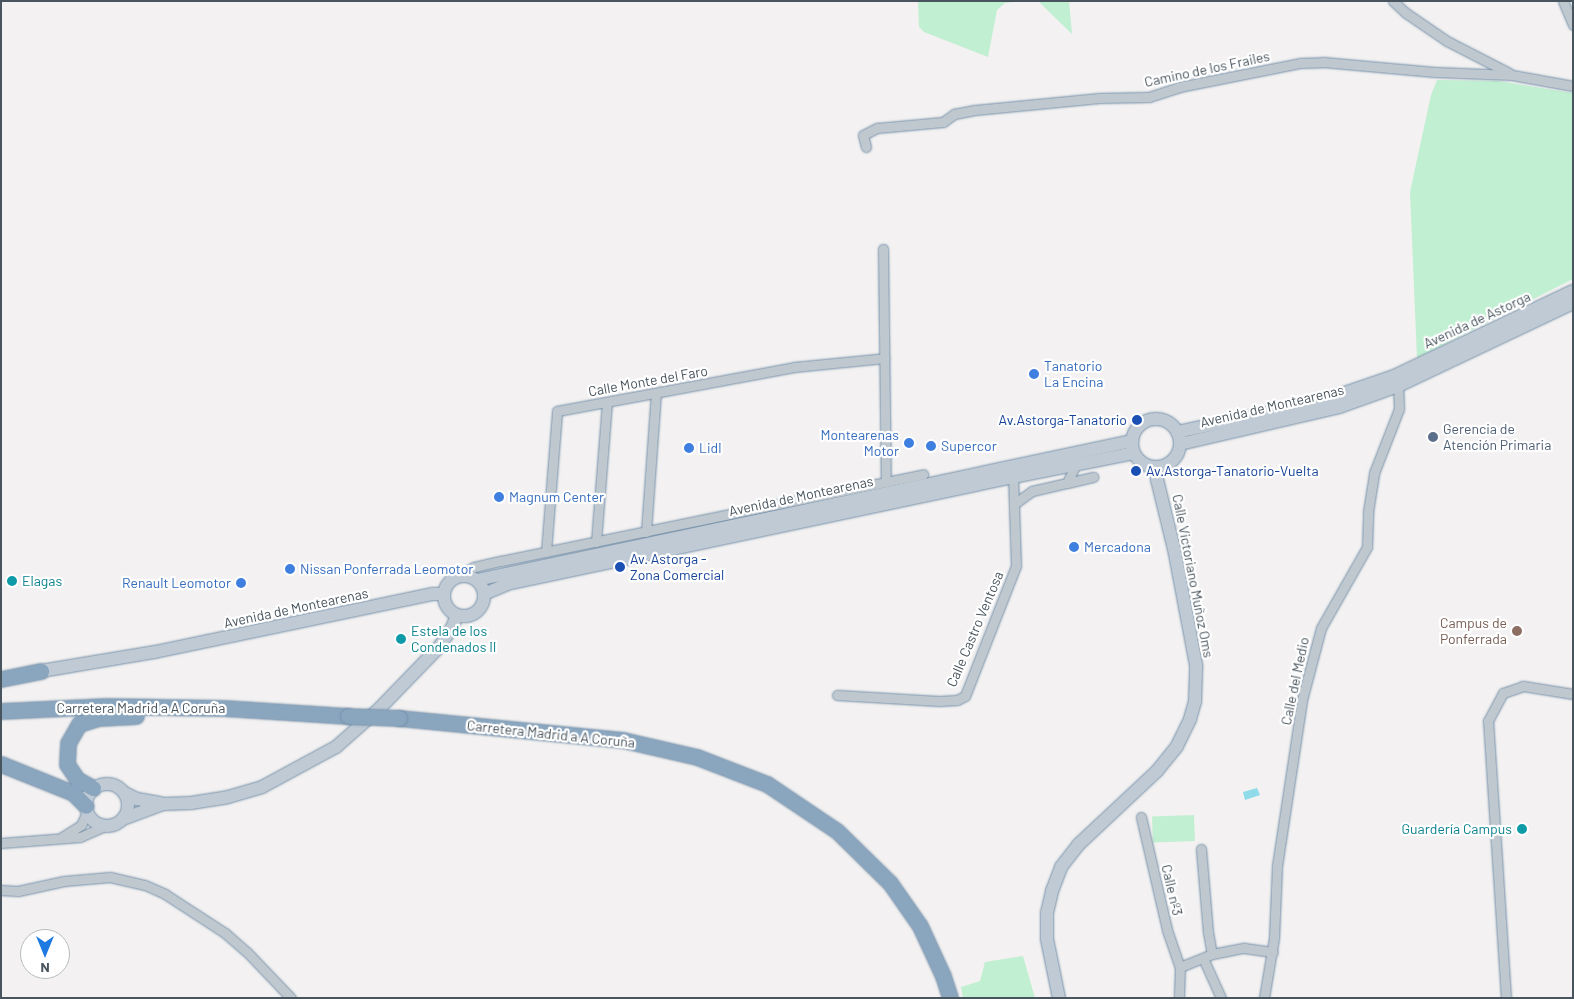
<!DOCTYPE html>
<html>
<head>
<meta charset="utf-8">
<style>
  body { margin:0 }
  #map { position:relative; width:1574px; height:999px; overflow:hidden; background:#f3f1f1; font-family:Barlow,sans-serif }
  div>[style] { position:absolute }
  .green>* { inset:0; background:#c1efd1; transform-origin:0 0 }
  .water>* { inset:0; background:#8fdbea }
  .roads { filter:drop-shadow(0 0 1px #7590a9) drop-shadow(0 0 1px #7590a9) }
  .street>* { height:9px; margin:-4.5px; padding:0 4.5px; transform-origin:4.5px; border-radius:4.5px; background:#bfc8cf }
  .secondary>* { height:12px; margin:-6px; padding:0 6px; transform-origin:6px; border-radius:6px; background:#bfcad4 }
  .secondary>.ring { margin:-6px; padding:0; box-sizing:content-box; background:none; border:12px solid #bfcad4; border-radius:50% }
  .highway>* { height:15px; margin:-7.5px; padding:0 7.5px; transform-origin:7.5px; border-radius:7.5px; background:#8aa5be }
  .bridges { filter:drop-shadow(0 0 1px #7590a9) drop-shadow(0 0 1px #7590a9) }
  .highway-bridge>* { height:15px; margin:-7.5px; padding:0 7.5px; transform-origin:7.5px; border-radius:7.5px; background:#8aa5be }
  .dots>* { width:14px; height:14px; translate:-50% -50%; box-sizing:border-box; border:2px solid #fff; border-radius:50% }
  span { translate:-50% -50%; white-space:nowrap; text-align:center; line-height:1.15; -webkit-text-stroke:4.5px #fff; paint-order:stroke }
  .street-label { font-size:14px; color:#49555e }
  .shop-label { font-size:14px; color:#366cbe }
  .left { translate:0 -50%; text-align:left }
  .right { translate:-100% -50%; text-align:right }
  .transit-label { font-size:14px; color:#164399 }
  .service-label { font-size:14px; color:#4e5e75 }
  .culture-label { font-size:14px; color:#0d838f }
  .education-label { font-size:14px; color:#785e54 }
  .frame { position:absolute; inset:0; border:2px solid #49555e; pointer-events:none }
  .north { position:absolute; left:20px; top:929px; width:50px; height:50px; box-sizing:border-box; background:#fff; border:1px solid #b6bbbf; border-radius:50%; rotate:180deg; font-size:14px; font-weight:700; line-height:20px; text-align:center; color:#49555e }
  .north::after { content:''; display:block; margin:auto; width:18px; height:22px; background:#1e7ae0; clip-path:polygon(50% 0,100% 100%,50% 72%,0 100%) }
</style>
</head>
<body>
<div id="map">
  <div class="green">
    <i style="clip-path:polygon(918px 1px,1020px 1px,1005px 3px,997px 10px,988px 57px,924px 32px,919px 27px)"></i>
    <i style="clip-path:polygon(1038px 1px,1069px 1px,1072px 34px)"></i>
    <i style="clip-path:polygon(1437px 80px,1498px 81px,1573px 93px,1573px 279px,1417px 358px,1410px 192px,1431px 95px)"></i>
    <i style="left:1194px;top:815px;width:26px;height:42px;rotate:88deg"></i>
    <i style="clip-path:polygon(1023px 956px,1035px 998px,963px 998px,961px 987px,980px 981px,985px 962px)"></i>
  </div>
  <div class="water">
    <i style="clip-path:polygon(1257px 788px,1260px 795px,1245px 800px,1243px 792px)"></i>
  </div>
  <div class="roads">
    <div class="street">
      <i style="left:1393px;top:1px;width:18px;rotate:43deg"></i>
      <i style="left:1406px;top:13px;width:50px;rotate:34.3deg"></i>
      <i style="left:1447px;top:41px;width:70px;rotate:27.3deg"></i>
      <i style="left:1563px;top:1px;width:26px;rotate:67deg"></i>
      <i style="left:866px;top:147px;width:12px;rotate:-104deg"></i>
      <i style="left:863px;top:135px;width:16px;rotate:-27deg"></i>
      <i style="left:877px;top:128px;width:66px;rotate:-5.2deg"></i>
      <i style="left:943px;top:122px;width:14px;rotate:-36deg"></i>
      <i style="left:954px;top:114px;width:21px;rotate:-11deg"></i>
      <i style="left:975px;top:110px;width:125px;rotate:-5.5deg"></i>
      <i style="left:1099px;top:98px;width:50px;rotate:-1.1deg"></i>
      <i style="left:1149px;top:97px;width:32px;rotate:-18deg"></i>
      <i style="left:1179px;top:87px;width:123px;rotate:-11.2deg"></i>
      <i style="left:1300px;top:63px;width:23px;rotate:-2deg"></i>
      <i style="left:1323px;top:62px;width:112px;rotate:5.1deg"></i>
      <i style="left:1435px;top:72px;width:77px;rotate:2.2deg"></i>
      <i style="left:1512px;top:75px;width:62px;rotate:10.2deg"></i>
      <i style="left:883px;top:249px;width:232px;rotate:89.3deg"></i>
      <i style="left:1067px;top:483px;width:27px;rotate:-13deg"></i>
      <i style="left:1014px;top:504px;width:22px;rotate:-36deg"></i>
      <i style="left:1032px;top:491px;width:36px;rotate:-13deg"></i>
      <i style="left:1067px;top:483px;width:21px;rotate:-65deg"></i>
      <i style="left:646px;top:532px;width:138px;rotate:-85.9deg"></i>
      <i style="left:596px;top:542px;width:139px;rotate:-85.5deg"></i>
      <i style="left:546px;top:552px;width:141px;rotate:-85.5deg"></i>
      <i style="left:557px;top:411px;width:241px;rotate:-10.5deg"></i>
      <i style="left:794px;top:367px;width:91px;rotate:-5.6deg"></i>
      <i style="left:460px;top:575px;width:16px;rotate:-30deg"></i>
      <i style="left:474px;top:567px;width:28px;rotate:-13deg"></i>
      <i style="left:501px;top:561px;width:431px;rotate:-11.6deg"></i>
      <i style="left:837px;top:695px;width:102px;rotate:3.4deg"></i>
      <i style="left:939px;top:701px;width:18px;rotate:-3deg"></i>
      <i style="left:957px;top:700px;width:9px;rotate:-27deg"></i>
      <i style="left:965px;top:696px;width:140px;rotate:-68.6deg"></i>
      <i style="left:1016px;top:566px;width:89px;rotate:-91.9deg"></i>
      <i style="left:1141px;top:817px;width:116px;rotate:77deg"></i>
      <i style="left:1167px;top:930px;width:39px;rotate:71deg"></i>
      <i style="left:1180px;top:967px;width:31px;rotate:92deg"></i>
      <i style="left:62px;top:837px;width:22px;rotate:-32deg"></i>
      <i style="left:81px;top:825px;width:14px;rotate:-65deg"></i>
      <i style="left:1px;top:843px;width:79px;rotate:-4.3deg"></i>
      <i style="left:80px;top:837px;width:27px;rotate:-24deg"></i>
      <i style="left:1201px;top:849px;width:83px;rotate:85.2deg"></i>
      <i style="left:1208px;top:932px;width:22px;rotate:80deg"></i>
      <i style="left:1px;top:890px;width:17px;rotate:3deg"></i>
      <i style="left:18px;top:891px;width:47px;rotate:-12.3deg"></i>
      <i style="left:64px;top:881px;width:46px;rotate:-5deg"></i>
      <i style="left:110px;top:877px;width:36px;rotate:13deg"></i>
      <i style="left:145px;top:885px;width:22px;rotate:24deg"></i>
      <i style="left:165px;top:894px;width:72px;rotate:33deg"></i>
      <i style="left:225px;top:933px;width:29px;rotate:41deg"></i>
      <i style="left:247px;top:952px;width:64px;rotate:46.3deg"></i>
      <i style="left:1203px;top:958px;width:44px;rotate:65.8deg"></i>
      <i style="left:1180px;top:967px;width:35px;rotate:-22deg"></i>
      <i style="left:1212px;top:954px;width:33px;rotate:-11deg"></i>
      <i style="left:1244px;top:948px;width:29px;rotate:8deg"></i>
      <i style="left:1264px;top:998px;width:61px;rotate:-80.5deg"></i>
      <i style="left:1274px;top:938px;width:72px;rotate:-87.6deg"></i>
      <i style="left:1277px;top:866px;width:168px;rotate:-81.4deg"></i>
      <i style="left:1302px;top:700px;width:74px;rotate:-75.2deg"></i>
      <i style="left:1321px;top:628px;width:93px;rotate:-60.4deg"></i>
      <i style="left:1367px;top:547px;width:35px;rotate:-88deg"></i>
      <i style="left:1368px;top:512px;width:39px;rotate:-81deg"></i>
      <i style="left:1374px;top:473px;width:69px;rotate:-68.7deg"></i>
      <i style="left:1399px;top:409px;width:23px;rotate:-92deg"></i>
      <i style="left:1506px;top:998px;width:278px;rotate:-93.7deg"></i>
      <i style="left:1488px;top:721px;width:32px;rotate:-62deg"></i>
      <i style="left:1503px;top:693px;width:21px;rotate:-19deg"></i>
      <i style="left:1523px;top:686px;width:51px;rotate:9.1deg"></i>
    </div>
    <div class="secondary">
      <i class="ring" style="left:1132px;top:419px;width:36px;height:36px"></i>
      <i style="left:1177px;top:432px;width:111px;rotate:-11.9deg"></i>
      <i style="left:1286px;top:409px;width:52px;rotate:-14.6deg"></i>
      <i style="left:1336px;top:396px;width:61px;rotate:-19deg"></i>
      <i style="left:1394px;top:376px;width:198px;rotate:-25.4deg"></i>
      <i style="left:1180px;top:444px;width:163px;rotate:-13.1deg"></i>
      <i style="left:1339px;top:407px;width:63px;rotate:-19.6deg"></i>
      <i style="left:1398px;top:386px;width:194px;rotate:-25.4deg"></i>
      <i class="ring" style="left:444px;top:576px;width:28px;height:28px"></i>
      <i style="left:477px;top:580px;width:670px;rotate:-11.98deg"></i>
      <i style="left:484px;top:594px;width:25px;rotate:-23deg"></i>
      <i style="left:507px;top:584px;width:517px;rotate:-11.94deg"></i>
      <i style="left:1013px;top:477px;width:123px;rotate:-11.2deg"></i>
      <i style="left:41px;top:671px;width:116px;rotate:-9.5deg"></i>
      <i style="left:155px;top:652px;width:284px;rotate:-11.8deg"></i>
      <i style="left:433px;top:594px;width:10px"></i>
      <i class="ring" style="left:86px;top:784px;width:30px;height:30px"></i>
      <i style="left:125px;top:793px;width:13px;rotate:27deg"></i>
      <i style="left:137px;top:799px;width:23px;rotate:10deg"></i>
      <i style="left:123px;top:819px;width:43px;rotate:-20.6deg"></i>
      <i style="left:163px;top:804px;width:28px;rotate:-2deg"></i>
      <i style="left:191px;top:803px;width:37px;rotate:-9deg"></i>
      <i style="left:228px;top:797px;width:35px;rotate:-16deg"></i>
      <i style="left:262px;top:787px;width:84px;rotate:-28.4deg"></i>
      <i style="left:336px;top:747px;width:57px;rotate:-41.5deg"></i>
      <i style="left:379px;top:709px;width:86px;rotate:-45.9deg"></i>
      <i style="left:439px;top:647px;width:23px;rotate:-56deg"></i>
      <i style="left:452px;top:628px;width:14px;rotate:-69deg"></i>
      <i style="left:1059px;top:998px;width:60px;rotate:-101.5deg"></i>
      <i style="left:1047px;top:939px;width:26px;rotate:-90deg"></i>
      <i style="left:1047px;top:913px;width:23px;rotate:-77deg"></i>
      <i style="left:1052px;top:891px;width:26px;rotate:-69deg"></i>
      <i style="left:1061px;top:867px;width:28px;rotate:-52deg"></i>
      <i style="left:1078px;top:845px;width:108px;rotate:-43.1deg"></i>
      <i style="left:1157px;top:771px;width:32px;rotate:-51deg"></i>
      <i style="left:1177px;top:746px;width:30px;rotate:-64deg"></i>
      <i style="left:1190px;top:719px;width:19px;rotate:-74deg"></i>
      <i style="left:1195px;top:701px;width:36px;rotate:-88deg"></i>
      <i style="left:1196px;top:665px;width:118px;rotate:-100.7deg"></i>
      <i style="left:1174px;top:549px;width:72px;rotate:-103.7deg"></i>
      <i style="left:1157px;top:479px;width:12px;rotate:-85deg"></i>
    </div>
    <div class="highway">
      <i style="left:1px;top:679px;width:41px;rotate:-11.3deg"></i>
      <i style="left:1px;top:711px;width:105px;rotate:-2.7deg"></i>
      <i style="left:106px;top:706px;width:118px;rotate:1deg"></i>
      <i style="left:224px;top:708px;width:124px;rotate:3.7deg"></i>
      <i style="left:399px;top:718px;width:225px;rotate:5.6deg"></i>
      <i style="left:623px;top:740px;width:76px;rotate:12.9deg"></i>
      <i style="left:697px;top:757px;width:75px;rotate:21.1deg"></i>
      <i style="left:767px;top:784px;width:84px;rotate:33.9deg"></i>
      <i style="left:837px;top:831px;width:74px;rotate:44.5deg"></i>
      <i style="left:890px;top:883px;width:52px;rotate:55.1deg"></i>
      <i style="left:920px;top:926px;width:55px;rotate:65.3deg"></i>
      <i style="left:943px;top:976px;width:23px;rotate:72deg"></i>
      <i style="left:1px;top:764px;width:78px;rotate:21.9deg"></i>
      <i style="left:73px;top:793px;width:18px;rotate:45deg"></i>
      <i style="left:93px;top:788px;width:18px;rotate:-151deg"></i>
      <i style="left:77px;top:779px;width:18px;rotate:-124deg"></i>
      <i style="left:67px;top:764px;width:21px;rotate:-87deg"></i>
      <i style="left:68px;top:743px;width:22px;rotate:-60deg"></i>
      <i style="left:79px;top:724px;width:21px;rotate:-17deg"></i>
      <i style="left:99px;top:718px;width:37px;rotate:-3deg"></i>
    </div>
  </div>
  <div class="bridges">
    <div class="highway-bridge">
      <i style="left:348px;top:716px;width:51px;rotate:2.2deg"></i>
    </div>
  </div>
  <div class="dots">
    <i style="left:1034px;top:374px;background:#3f7fe0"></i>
    <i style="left:1137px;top:420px;background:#1a4fb4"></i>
    <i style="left:1433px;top:437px;background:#5c6f8a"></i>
    <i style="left:909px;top:443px;background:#3f7fe0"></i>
    <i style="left:931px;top:446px;background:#3f7fe0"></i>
    <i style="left:689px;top:448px;background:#3f7fe0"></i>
    <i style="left:1136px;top:471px;background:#1a4fb4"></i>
    <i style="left:499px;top:497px;background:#3f7fe0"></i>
    <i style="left:1074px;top:547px;background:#3f7fe0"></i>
    <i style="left:620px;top:567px;background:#1a4fb4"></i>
    <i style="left:290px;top:569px;background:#3f7fe0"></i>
    <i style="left:12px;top:581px;background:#0f9aa8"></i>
    <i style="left:241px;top:583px;background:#3f7fe0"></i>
    <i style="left:1517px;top:631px;background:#8d6e63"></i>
    <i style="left:401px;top:639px;background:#0f9aa8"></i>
    <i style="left:1522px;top:829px;background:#0f9aa8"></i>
  </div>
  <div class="street-label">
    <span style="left:1207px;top:69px;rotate:-12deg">Camino de los Frailes</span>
    <span style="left:1477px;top:320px;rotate:-25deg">Avenida de Astorga</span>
    <span style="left:648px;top:381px;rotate:-10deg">Calle Monte del Faro</span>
    <span style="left:1272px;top:406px;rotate:-13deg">Avenida de Montearenas</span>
    <span style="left:801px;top:496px;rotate:-12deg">Avenida de Montearenas</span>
    <span style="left:1193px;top:576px;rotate:79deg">Calle Victoriano Muñoz Oms</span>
    <span style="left:296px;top:608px;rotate:-12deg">Avenida de Montearenas</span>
    <span style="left:975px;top:629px;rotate:-67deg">Calle Castro Ventosa</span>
    <span style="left:1295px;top:681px;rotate:-78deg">Calle del Medio</span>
    <span style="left:141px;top:708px">Carretera Madrid a A Coruña</span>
    <span style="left:551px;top:734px;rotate:6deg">Carretera Madrid a A Coruña</span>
    <span style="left:1172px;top:890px;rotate:77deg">Calle nº3</span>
  </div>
  <div class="shop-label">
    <span class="left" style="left:1044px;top:374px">Tanatorio<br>La Encina</span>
    <span class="right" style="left:899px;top:443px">Montearenas<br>Motor</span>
    <span class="left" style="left:941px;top:446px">Supercor</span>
    <span class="left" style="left:699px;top:448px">Lidl</span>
    <span class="left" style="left:509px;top:497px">Magnum Center</span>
    <span class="left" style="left:1084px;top:547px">Mercadona</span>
    <span class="left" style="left:300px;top:569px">Nissan Ponferrada Leomotor</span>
    <span class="right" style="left:231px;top:583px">Renault Leomotor</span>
  </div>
  <div class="transit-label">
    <span class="right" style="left:1127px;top:420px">Av.Astorga-Tanatorio</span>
    <span class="left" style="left:1146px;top:471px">Av.Astorga-Tanatorio-Vuelta</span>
    <span class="left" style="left:630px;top:567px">Av. Astorga -<br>Zona Comercial</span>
  </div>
  <div class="service-label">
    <span class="left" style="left:1443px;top:437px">Gerencia de<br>Atención Primaria</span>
  </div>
  <div class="culture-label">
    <span class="left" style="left:22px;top:581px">Elagas</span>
    <span class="left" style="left:411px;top:639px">Estela de los<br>Condenados II</span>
    <span class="right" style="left:1512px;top:829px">Guardería Campus</span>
  </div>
  <div class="education-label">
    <span class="right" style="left:1507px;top:631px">Campus de<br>Ponferrada</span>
  </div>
  <div class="frame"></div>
  <div class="north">N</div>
</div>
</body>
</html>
